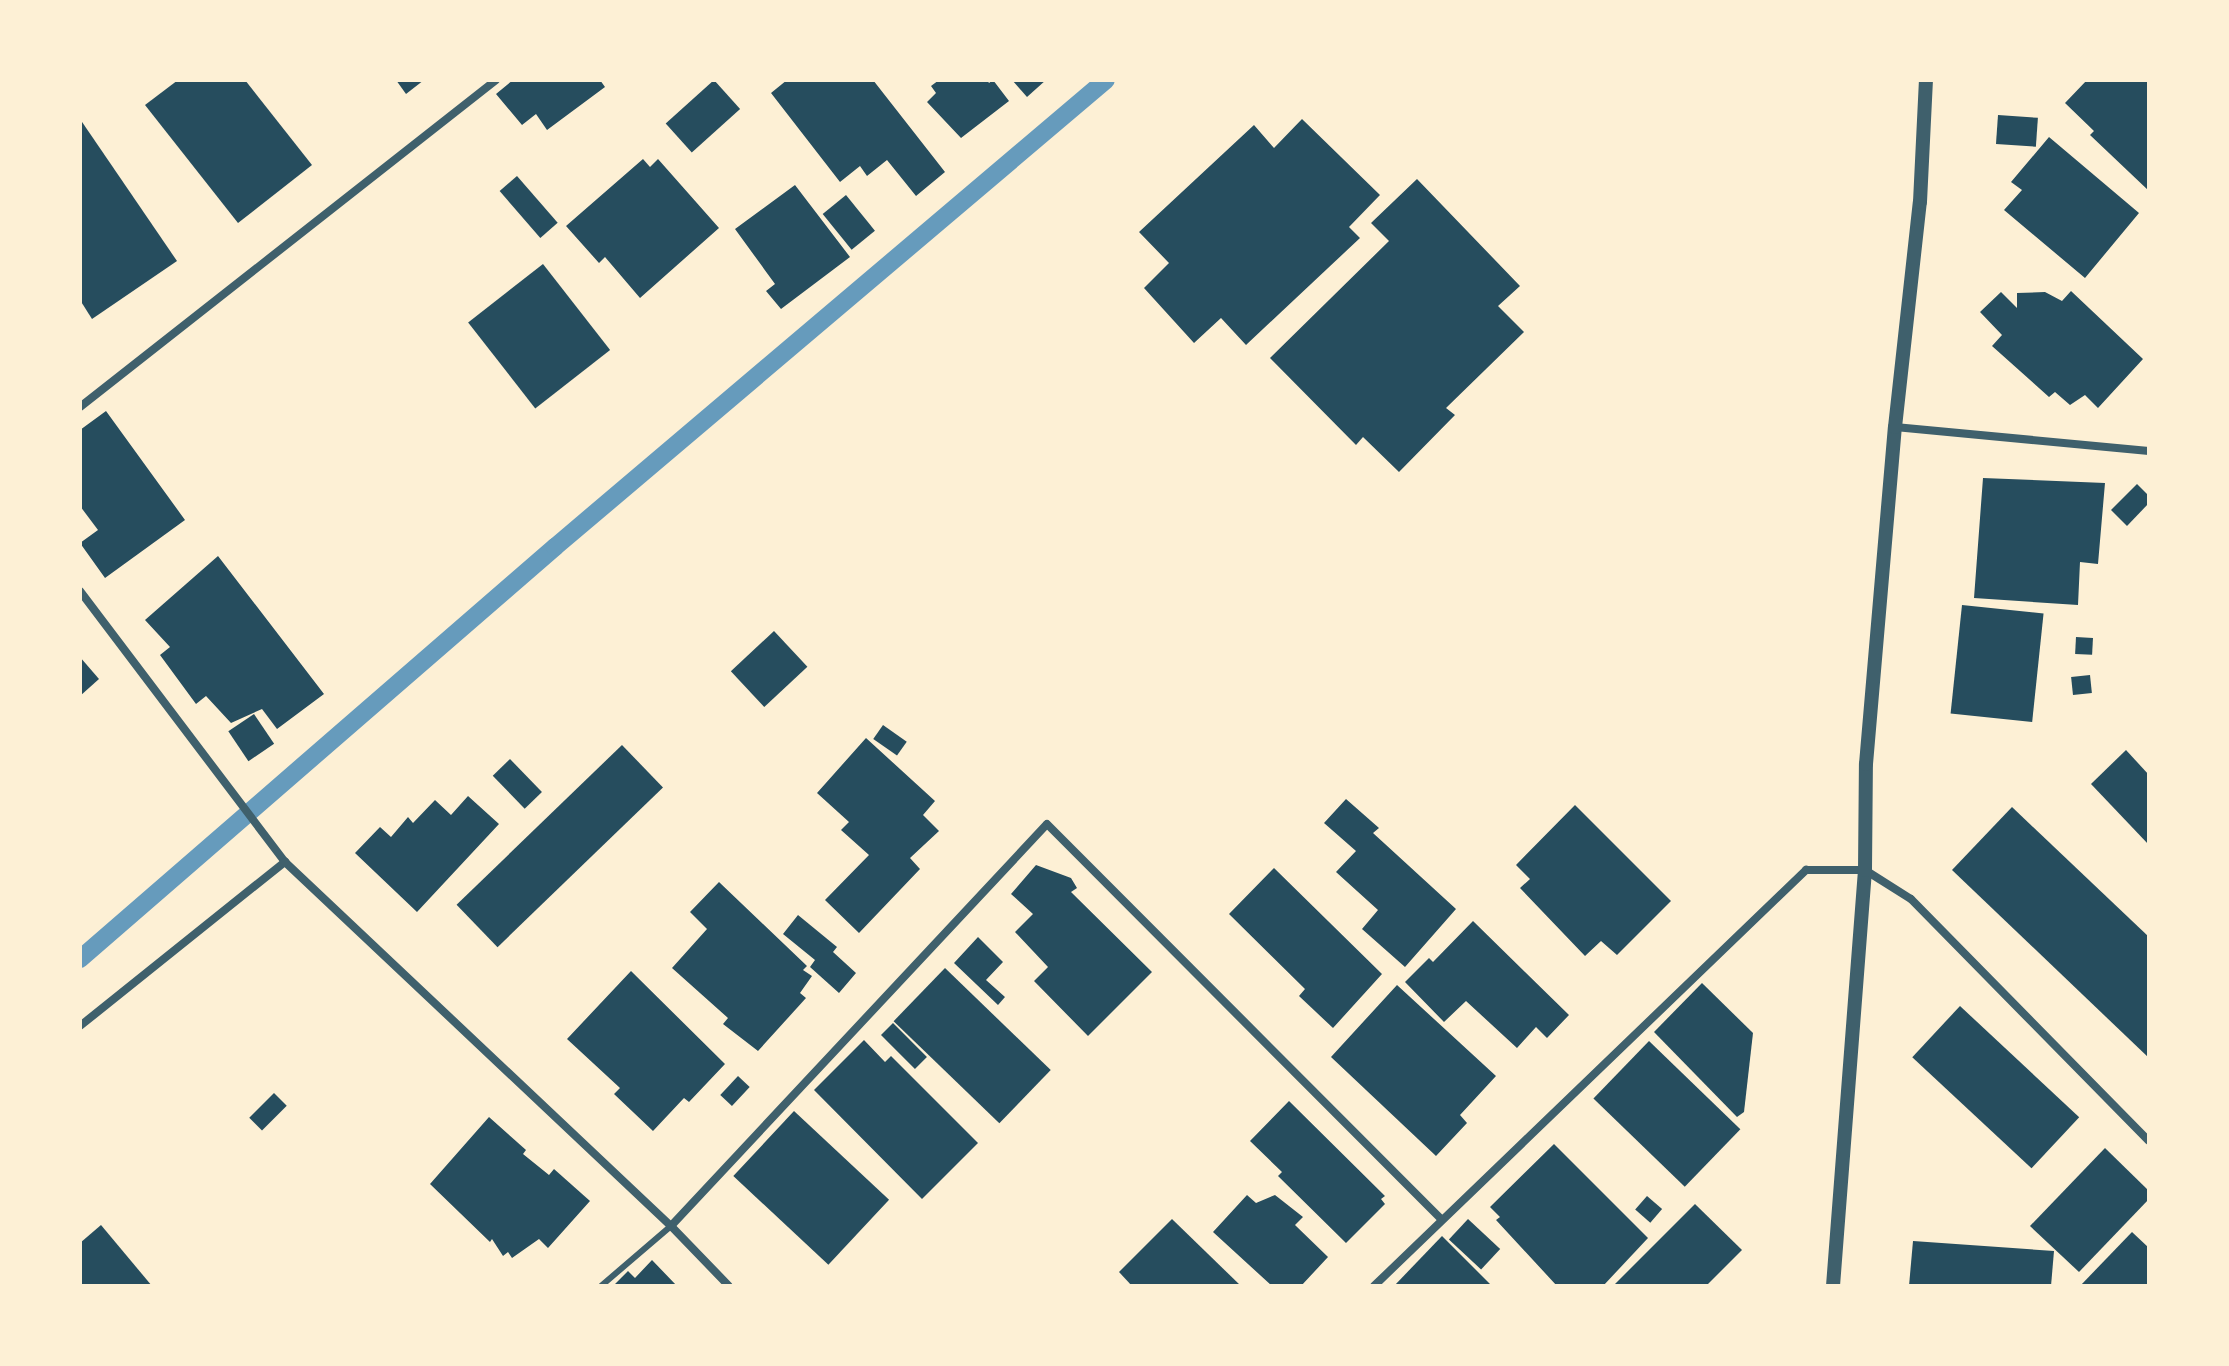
<!DOCTYPE html>
<html>
<head>
<meta charset="utf-8">
<style>
  body { margin:0 }
  #map { position:relative; width:2229px; height:1366px; overflow:hidden; background:#fdf0d5; font-family:Arial,sans-serif }
  div>[style] { position:absolute }
  .stream>* { height:18px; margin:-9px; padding:0 9px; transform-origin:9px; border-radius:9px; background:#669bbc }
  .building>* { inset:0; background:#264d5e; transform-origin:0 0 }
  .service>* { height:6px; margin:-3px; padding:0 3px; transform-origin:3px; border-radius:3px; background:#3f606c }
  .minor>* { height:8px; margin:-4px; padding:0 4px; transform-origin:4px; border-radius:4px; background:#3f606c }
  .tertiary>* { height:14px; margin:-7px; padding:0 7px; transform-origin:7px; border-radius:7px; background:#3f606c }
  span { translate:-50% -50%; white-space:nowrap; text-align:center; line-height:1.15; -webkit-text-stroke:6px #fdf0d5; paint-order:stroke }
  .frame { position:absolute; inset:0; border:82px solid #fdf0d5; pointer-events:none }
</style>
</head>
<body>
<div id="map">
  <div class="stream">
    <i style="left:80px;top:959px;width:629px;rotate:-40.94deg"></i>
    <i style="left:555px;top:547px;width:722px;rotate:-40.28deg"></i>
  </div>
  <div class="building">
    <i style="clip-path:polygon(178px 80px,245px 80px,312px 165px,238px 223px,145px 105px)"></i>
    <i style="clip-path:polygon(396px 80px,424px 80px,406px 94px)"></i>
    <i style="clip-path:polygon(513px 80px,600px 80px,605px 87px,547px 130px,536px 114px,522px 125px,496px 94px)"></i>
    <i style="left:714px;top:80px;width:39px;height:65px;rotate:48deg"></i>
    <i style="clip-path:polygon(787px 80px,873px 80px,945px 172px,916px 196px,887px 160px,867px 176px,860px 166px,840px 182px,771px 93px)"></i>
    <i style="clip-path:polygon(939px 80px,987px 80px,989px 83px,993px 80px,1009px 101px,961px 138px,927px 102px,936px 93px,931px 86px)"></i>
    <i style="clip-path:polygon(1012px 80px,1046px 80px,1027px 97px)"></i>
    <i style="clip-path:polygon(2087px 80px,2149px 80px,2149px 191px,2090px 135px,2094px 131px,2065px 103px)"></i>
    <i style="left:1998px;top:115px;width:40px;height:29px;rotate:4deg"></i>
    <i style="clip-path:polygon(80px 119px,177px 261px,92px 319px,80px 300px)"></i>
    <i style="clip-path:polygon(1302px 119px,1380px 195px,1349px 227px,1360px 238px,1246px 345px,1221px 318px,1194px 343px,1144px 288px,1169px 263px,1139px 232px,1254px 125px,1274px 148px)"></i>
    <i style="clip-path:polygon(2049px 137px,2139px 213px,2085px 278px,2004px 210px,2022px 190px,2011px 182px)"></i>
    <i style="clip-path:polygon(643px 159px,650px 167px,658px 159px,719px 228px,640px 298px,605px 257px,599px 263px,566px 226px)"></i>
    <i style="left:517px;top:176px;width:62px;height:23px;rotate:49deg"></i>
    <i style="clip-path:polygon(1417px 179px,1520px 286px,1498px 306px,1524px 332px,1446px 408px,1455px 415px,1399px 472px,1363px 437px,1356px 445px,1270px 358px,1389px 241px,1371px 223px)"></i>
    <i style="clip-path:polygon(795px 185px,850px 257px,781px 309px,766px 291px,775px 284px,735px 229px)"></i>
    <i style="left:846px;top:195px;width:46px;height:30px;rotate:51deg"></i>
    <i style="left:543px;top:264px;width:109px;height:95px;rotate:52deg"></i>
    <i style="clip-path:polygon(2071px 291px,2143px 359px,2098px 408px,2085px 395px,2070px 405px,2055px 392px,2049px 397px,1992px 346px,2002px 335px,1980px 312px,2001px 292px,2017px 308px,2017px 293px,2045px 292px,2062px 301px)"></i>
    <i style="clip-path:polygon(106px 411px,185px 520px,105px 578px,80px 543px,98px 530px,80px 506px,80px 430px)"></i>
    <i style="clip-path:polygon(1983px 478px,2105px 483px,2098px 564px,2080px 562px,2078px 605px,1974px 598px)"></i>
    <i style="clip-path:polygon(2137px 484px,2149px 496px,2149px 503px,2127px 526px,2111px 510px)"></i>
    <i style="clip-path:polygon(218px 556px,324px 694px,277px 729px,262px 709px,231px 723px,206px 696px,196px 704px,160px 655px,170px 647px,145px 620px)"></i>
    <i style="left:1962px;top:605px;width:82px;height:109px;rotate:6deg"></i>
    <i style="left:774px;top:631px;width:49px;height:59px;rotate:47deg"></i>
    <i style="left:2076px;top:637px;width:17px;height:17px;rotate:3deg"></i>
    <i style="clip-path:polygon(80px 657px,99px 679px,80px 696px)"></i>
    <i style="left:2090px;top:675px;width:18px;height:19px;rotate:84deg"></i>
    <i style="left:254px;top:714px;width:36px;height:31px;rotate:56deg"></i>
    <i style="left:883px;top:725px;width:29px;height:17px;rotate:35deg"></i>
    <i style="clip-path:polygon(866px 738px,935px 801px,923px 815px,939px 831px,910px 858px,920px 869px,859px 933px,825px 900px,869px 855px,841px 830px,849px 822px,817px 793px)"></i>
    <i style="left:622px;top:745px;width:59px;height:230px;rotate:46deg"></i>
    <i style="clip-path:polygon(2126px 750px,2149px 775px,2149px 845px,2091px 784px)"></i>
    <i style="left:510px;top:759px;width:46px;height:24px;rotate:46deg"></i>
    <i style="clip-path:polygon(468px 796px,499px 824px,417px 912px,355px 853px,380px 827px,391px 837px,408px 817px,413px 823px,435px 800px,451px 815px)"></i>
    <i style="clip-path:polygon(1346px 799px,1379px 828px,1373px 833px,1456px 909px,1405px 967px,1362px 929px,1378px 910px,1336px 872px,1356px 851px,1324px 823px)"></i>
    <i style="clip-path:polygon(1575px 805px,1671px 901px,1617px 955px,1601px 941px,1585px 956px,1520px 888px,1530px 879px,1516px 865px)"></i>
    <i style="clip-path:polygon(2012px 807px,2149px 937px,2149px 1058px,1952px 870px)"></i>
    <i style="clip-path:polygon(1036px 865px,1071px 878px,1077px 888px,1071px 892px,1152px 972px,1088px 1036px,1034px 981px,1048px 967px,1015px 932px,1033px 914px,1011px 894px)"></i>
    <i style="clip-path:polygon(1274px 868px,1382px 974px,1333px 1028px,1299px 996px,1305px 989px,1229px 914px)"></i>
    <i style="clip-path:polygon(719px 882px,807px 966px,803px 970px,812px 976px,800px 993px,806px 998px,758px 1051px,723px 1024px,728px 1018px,672px 968px,707px 929px,690px 912px)"></i>
    <i style="clip-path:polygon(798px 915px,837px 947px,833px 952px,856px 973px,839px 993px,810px 967px,815px 960px,783px 934px)"></i>
    <i style="clip-path:polygon(1473px 921px,1569px 1015px,1547px 1038px,1536px 1027px,1517px 1048px,1466px 1001px,1444px 1022px,1405px 982px,1429px 958px,1433px 962px)"></i>
    <i style="clip-path:polygon(978px 937px,1003px 962px,986px 980px,1005px 997px,998px 1005px,954px 963px)"></i>
    <i style="left:945px;top:968px;width:147px;height:74px;rotate:44deg"></i>
    <i style="clip-path:polygon(631px 971px,725px 1064px,689px 1102px,684px 1098px,653px 1131px,614px 1094px,620px 1088px,567px 1039px)"></i>
    <i style="clip-path:polygon(1702px 983px,1753px 1033px,1744px 1112px,1737px 1117px,1654px 1032px)"></i>
    <i style="clip-path:polygon(1397px 985px,1496px 1076px,1460px 1115px,1467px 1123px,1436px 1156px,1331px 1057px)"></i>
    <i style="left:1960px;top:1006px;width:163px;height:70px;rotate:43deg"></i>
    <i style="left:893px;top:1023px;width:48px;height:17px;rotate:45deg"></i>
    <i style="clip-path:polygon(864px 1040px,885px 1062px,891px 1056px,978px 1143px,922px 1199px,814px 1090px)"></i>
    <i style="left:1649px;top:1041px;width:127px;height:80px;rotate:44deg"></i>
    <i style="left:738px;top:1076px;width:16px;height:26px;rotate:43deg"></i>
    <i style="left:274px;top:1093px;width:18px;height:35px;rotate:45deg"></i>
    <i style="clip-path:polygon(1289px 1101px,1385px 1196px,1381px 1199px,1385px 1204px,1346px 1243px,1278px 1176px,1282px 1172px,1250px 1141px)"></i>
    <i style="left:794px;top:1111px;width:130px;height:89px;rotate:43deg"></i>
    <i style="clip-path:polygon(489px 1117px,526px 1150px,523px 1154px,549px 1175px,554px 1169px,590px 1201px,548px 1248px,539px 1239px,512px 1258px,508px 1252px,503px 1256px,492px 1239px,490px 1242px,430px 1184px)"></i>
    <i style="clip-path:polygon(1554px 1144px,1648px 1238px,1603px 1286px,1557px 1286px,1496px 1220px,1500px 1217px,1490px 1207px)"></i>
    <i style="clip-path:polygon(2105px 1148px,2149px 1191px,2149px 1199px,2079px 1272px,2030px 1226px)"></i>
    <i style="clip-path:polygon(1247px 1195px,1256px 1203px,1275px 1195px,1303px 1217px,1295px 1225px,1328px 1257px,1301px 1286px,1272px 1286px,1213px 1232px)"></i>
    <i style="left:1647px;top:1196px;width:20px;height:18px;rotate:41deg"></i>
    <i style="clip-path:polygon(1695px 1204px,1742px 1250px,1706px 1286px,1613px 1286px)"></i>
    <i style="clip-path:polygon(1172px 1219px,1241px 1286px,1132px 1286px,1119px 1272px)"></i>
    <i style="left:1468px;top:1219px;width:44px;height:28px;rotate:43deg"></i>
    <i style="clip-path:polygon(101px 1225px,152px 1286px,80px 1286px,80px 1243px)"></i>
    <i style="clip-path:polygon(2132px 1232px,2149px 1248px,2149px 1286px,2080px 1286px)"></i>
    <i style="clip-path:polygon(1442px 1236px,1492px 1286px,1394px 1286px)"></i>
    <i style="clip-path:polygon(1913px 1241px,2054px 1251px,2051px 1286px,1909px 1286px)"></i>
    <i style="clip-path:polygon(652px 1260px,677px 1286px,613px 1286px,628px 1271px,635px 1278px)"></i>
  </div>
  <div class="service">
    <i style="left:601px;top:1286px;width:92px;rotate:-40.6deg"></i>
  </div>
  <div class="minor">
    <i style="left:80px;top:407px;width:529px;rotate:-38.17deg"></i>
    <i style="left:1895px;top:427px;width:255px;rotate:5.4deg"></i>
    <i style="left:80px;top:591px;width:340px;rotate:52.9deg"></i>
    <i style="left:285px;top:862px;width:531px;rotate:43.32deg"></i>
    <i style="left:671px;top:1226px;width:83px;rotate:46deg"></i>
    <i style="left:80px;top:1026px;width:263px;rotate:-38.7deg"></i>
    <i style="left:671px;top:1226px;width:550px;rotate:-46.91deg"></i>
    <i style="left:1047px;top:824px;width:558px;rotate:45.07deg"></i>
    <i style="left:1374px;top:1286px;width:600px;rotate:-43.92deg"></i>
    <i style="left:1806px;top:870px;width:59px"></i>
    <i style="left:1865px;top:870px;width:54px;rotate:32.2deg"></i>
    <i style="left:1911px;top:899px;width:339px;rotate:45.5deg"></i>
  </div>
  <div class="tertiary">
    <i style="left:1833px;top:1286px;width:417px;rotate:-85.6deg"></i>
    <i style="left:1865px;top:870px;width:106px;rotate:-89.5deg"></i>
    <i style="left:1866px;top:764px;width:338px;rotate:-85.1deg"></i>
    <i style="left:1895px;top:427px;width:226px;rotate:-83.7deg"></i>
    <i style="left:1920px;top:202px;width:122px;rotate:-87.2deg"></i>
  </div>
  <div class="frame"></div>
</div>
</body>
</html>
